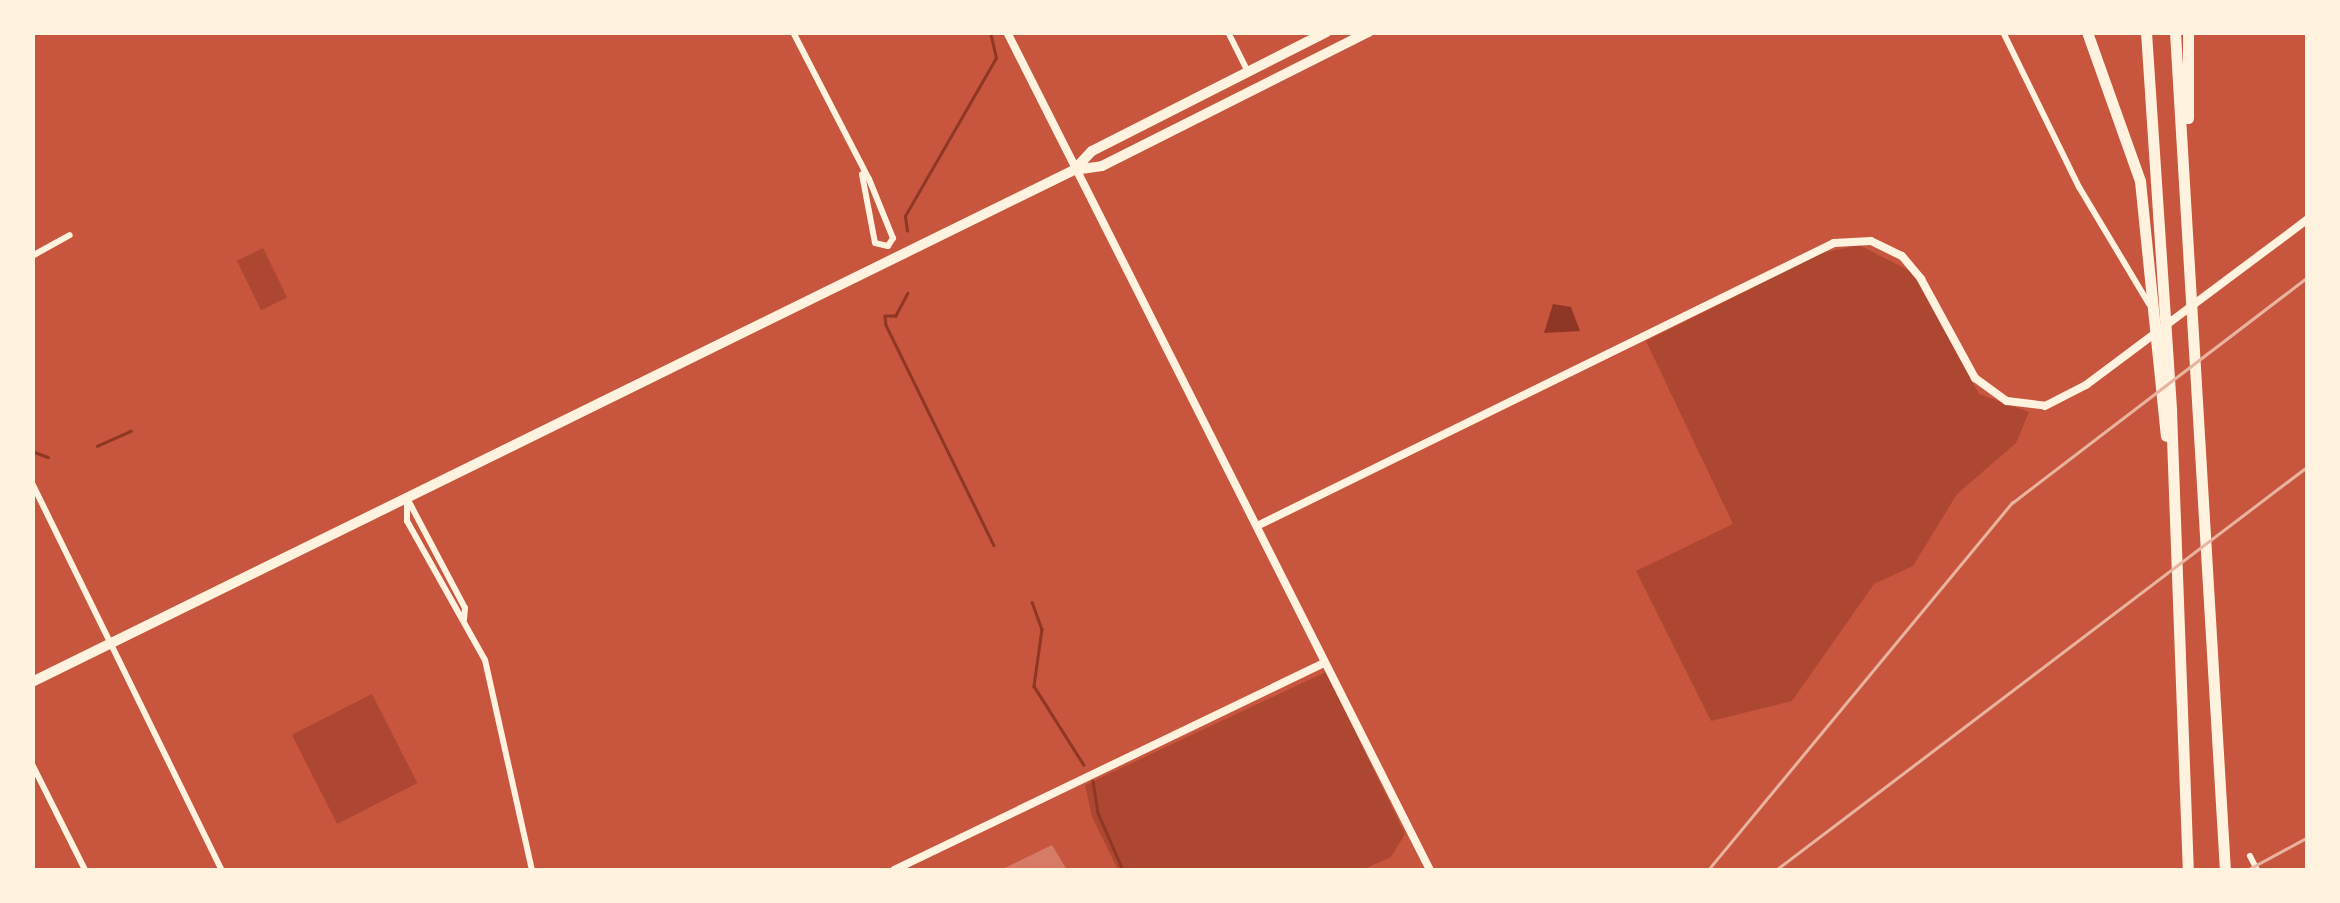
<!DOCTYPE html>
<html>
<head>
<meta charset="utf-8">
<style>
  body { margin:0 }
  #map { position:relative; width:2340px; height:903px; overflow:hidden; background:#c8553d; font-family:"Playfair Display",serif }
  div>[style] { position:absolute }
  .green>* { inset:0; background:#ae4732; transform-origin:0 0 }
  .water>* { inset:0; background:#8f3625 }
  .stream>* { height:2.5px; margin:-1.25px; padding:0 1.25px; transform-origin:1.25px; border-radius:1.25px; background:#8f3625 }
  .building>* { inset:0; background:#d67c66 }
  .minor>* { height:6px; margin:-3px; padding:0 3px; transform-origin:3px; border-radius:3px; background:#fff3e0 }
  .tertiary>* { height:8px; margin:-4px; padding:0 4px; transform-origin:4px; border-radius:4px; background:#fff3e0 }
  .primary>* { height:10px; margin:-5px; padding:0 5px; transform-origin:5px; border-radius:5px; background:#fff3e0 }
  .motorway>* { height:11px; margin:-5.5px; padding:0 5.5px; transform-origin:5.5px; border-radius:5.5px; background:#fff3e0 }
  .rail>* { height:2.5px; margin:-1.25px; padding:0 1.25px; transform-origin:1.25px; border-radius:1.25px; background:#e9b49f }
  span { translate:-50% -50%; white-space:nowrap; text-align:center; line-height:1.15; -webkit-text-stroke:10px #fff3e0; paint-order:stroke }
  .frame { position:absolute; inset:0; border:35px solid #fff3e0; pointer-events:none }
</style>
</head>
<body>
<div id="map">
  <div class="green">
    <i style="clip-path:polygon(1859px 245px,1912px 272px,1979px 394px,2029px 412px,2016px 443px,1957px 494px,1913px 566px,1874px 584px,1792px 701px,1711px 721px,1636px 571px,1733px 524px,1646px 341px,1822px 253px)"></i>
    <i style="left:263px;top:248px;width:55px;height:29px;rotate:64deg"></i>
    <i style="clip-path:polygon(1326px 672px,1405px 834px,1391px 857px,1362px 870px,1118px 870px,1092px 817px,1085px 785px)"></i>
    <i style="left:372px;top:694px;width:100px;height:90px;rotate:63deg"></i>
  </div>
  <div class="water">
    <i style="clip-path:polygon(1553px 304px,1571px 307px,1580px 331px,1544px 333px)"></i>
  </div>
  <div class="stream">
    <i style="left:907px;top:231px;width:15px;rotate:-98deg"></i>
    <i style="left:905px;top:216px;width:182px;rotate:-60.1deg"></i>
    <i style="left:996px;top:58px;width:27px;rotate:-103deg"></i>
    <i style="left:908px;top:293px;width:26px;rotate:118deg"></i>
    <i style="left:896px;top:316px;width:11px;rotate:180deg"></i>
    <i style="left:885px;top:316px;width:9px;rotate:84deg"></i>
    <i style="left:886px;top:325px;width:245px;rotate:63.9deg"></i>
    <i style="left:97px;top:446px;width:37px;rotate:-24deg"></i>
    <i style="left:32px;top:451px;width:17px;rotate:21deg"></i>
    <i style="left:1032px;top:602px;width:29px;rotate:70deg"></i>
    <i style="left:1042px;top:629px;width:58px;rotate:98deg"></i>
    <i style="left:1034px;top:686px;width:93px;rotate:57.7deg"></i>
    <i style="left:1093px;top:781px;width:32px;rotate:81deg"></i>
    <i style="left:1098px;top:813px;width:62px;rotate:66.3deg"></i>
  </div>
  <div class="building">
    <i style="clip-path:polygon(1052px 845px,1067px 870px,1001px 870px,1017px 862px)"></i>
  </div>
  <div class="minor">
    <i style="left:793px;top:32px;width:165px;rotate:62.7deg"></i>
    <i style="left:869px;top:179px;width:64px;rotate:67.9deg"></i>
    <i style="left:893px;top:238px;width:9px;rotate:122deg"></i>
    <i style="left:888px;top:246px;width:13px;rotate:-167deg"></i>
    <i style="left:875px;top:243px;width:70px;rotate:-100.7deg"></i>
    <i style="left:1228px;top:32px;width:45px;rotate:63.4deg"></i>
    <i style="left:2003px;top:32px;width:173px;rotate:63.9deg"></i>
    <i style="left:2079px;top:187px;width:136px;rotate:59.1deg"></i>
    <i style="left:32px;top:256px;width:43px;rotate:-28.9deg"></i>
    <i style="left:32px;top:483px;width:431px;rotate:63.9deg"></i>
    <i style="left:407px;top:499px;width:22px;rotate:90deg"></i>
    <i style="left:407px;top:521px;width:159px;rotate:60.7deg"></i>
    <i style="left:485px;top:660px;width:215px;rotate:77.4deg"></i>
    <i style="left:408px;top:500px;width:122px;rotate:62.2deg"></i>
    <i style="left:465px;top:608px;width:11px;rotate:95deg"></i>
    <i style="left:32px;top:764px;width:119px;rotate:63.4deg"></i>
    <i style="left:2250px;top:856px;width:16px;rotate:63deg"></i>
  </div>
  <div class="tertiary">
    <i style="left:1007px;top:32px;width:939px;rotate:63.22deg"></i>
    <i style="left:1257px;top:526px;width:643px;rotate:-26.13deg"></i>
    <i style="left:1834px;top:243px;width:37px;rotate:-3deg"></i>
    <i style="left:1871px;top:241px;width:34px;rotate:26deg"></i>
    <i style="left:1902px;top:256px;width:30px;rotate:50deg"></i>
    <i style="left:1921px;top:279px;width:113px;rotate:61.4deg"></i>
    <i style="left:1975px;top:378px;width:39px;rotate:36deg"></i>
    <i style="left:2007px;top:401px;width:38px;rotate:7deg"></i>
    <i style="left:2045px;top:406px;width:46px;rotate:-27.1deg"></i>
    <i style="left:2086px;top:385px;width:277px;rotate:-36.8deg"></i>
    <i style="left:894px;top:870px;width:478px;rotate:-25.7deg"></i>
  </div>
  <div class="primary">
    <i style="left:1075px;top:169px;width:25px;rotate:-47deg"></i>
    <i style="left:1092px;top:151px;width:263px;rotate:-26.9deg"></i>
    <i style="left:32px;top:682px;width:1161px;rotate:-26.17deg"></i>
    <i style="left:1074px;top:170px;width:28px;rotate:-8deg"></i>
    <i style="left:1102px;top:166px;width:299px;rotate:-26.7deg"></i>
  </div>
  <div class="motorway">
    <i style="left:2087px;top:32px;width:158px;rotate:70.4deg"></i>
    <i style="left:2140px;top:181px;width:256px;rotate:84.2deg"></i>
    <i style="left:2146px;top:32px;width:380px;rotate:86.2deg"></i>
    <i style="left:2171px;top:411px;width:459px;rotate:87.9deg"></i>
    <i style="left:2175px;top:32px;width:839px;rotate:86.59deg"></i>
    <i style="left:2188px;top:118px;width:86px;rotate:-90deg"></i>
  </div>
  <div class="rail">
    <i style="left:1708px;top:870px;width:477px;rotate:-50.4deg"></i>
    <i style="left:2012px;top:503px;width:372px;rotate:-37.4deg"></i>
    <i style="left:1776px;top:870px;width:668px;rotate:-37.21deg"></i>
    <i style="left:2247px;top:870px;width:69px;rotate:-28.4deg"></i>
  </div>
  <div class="frame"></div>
</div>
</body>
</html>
